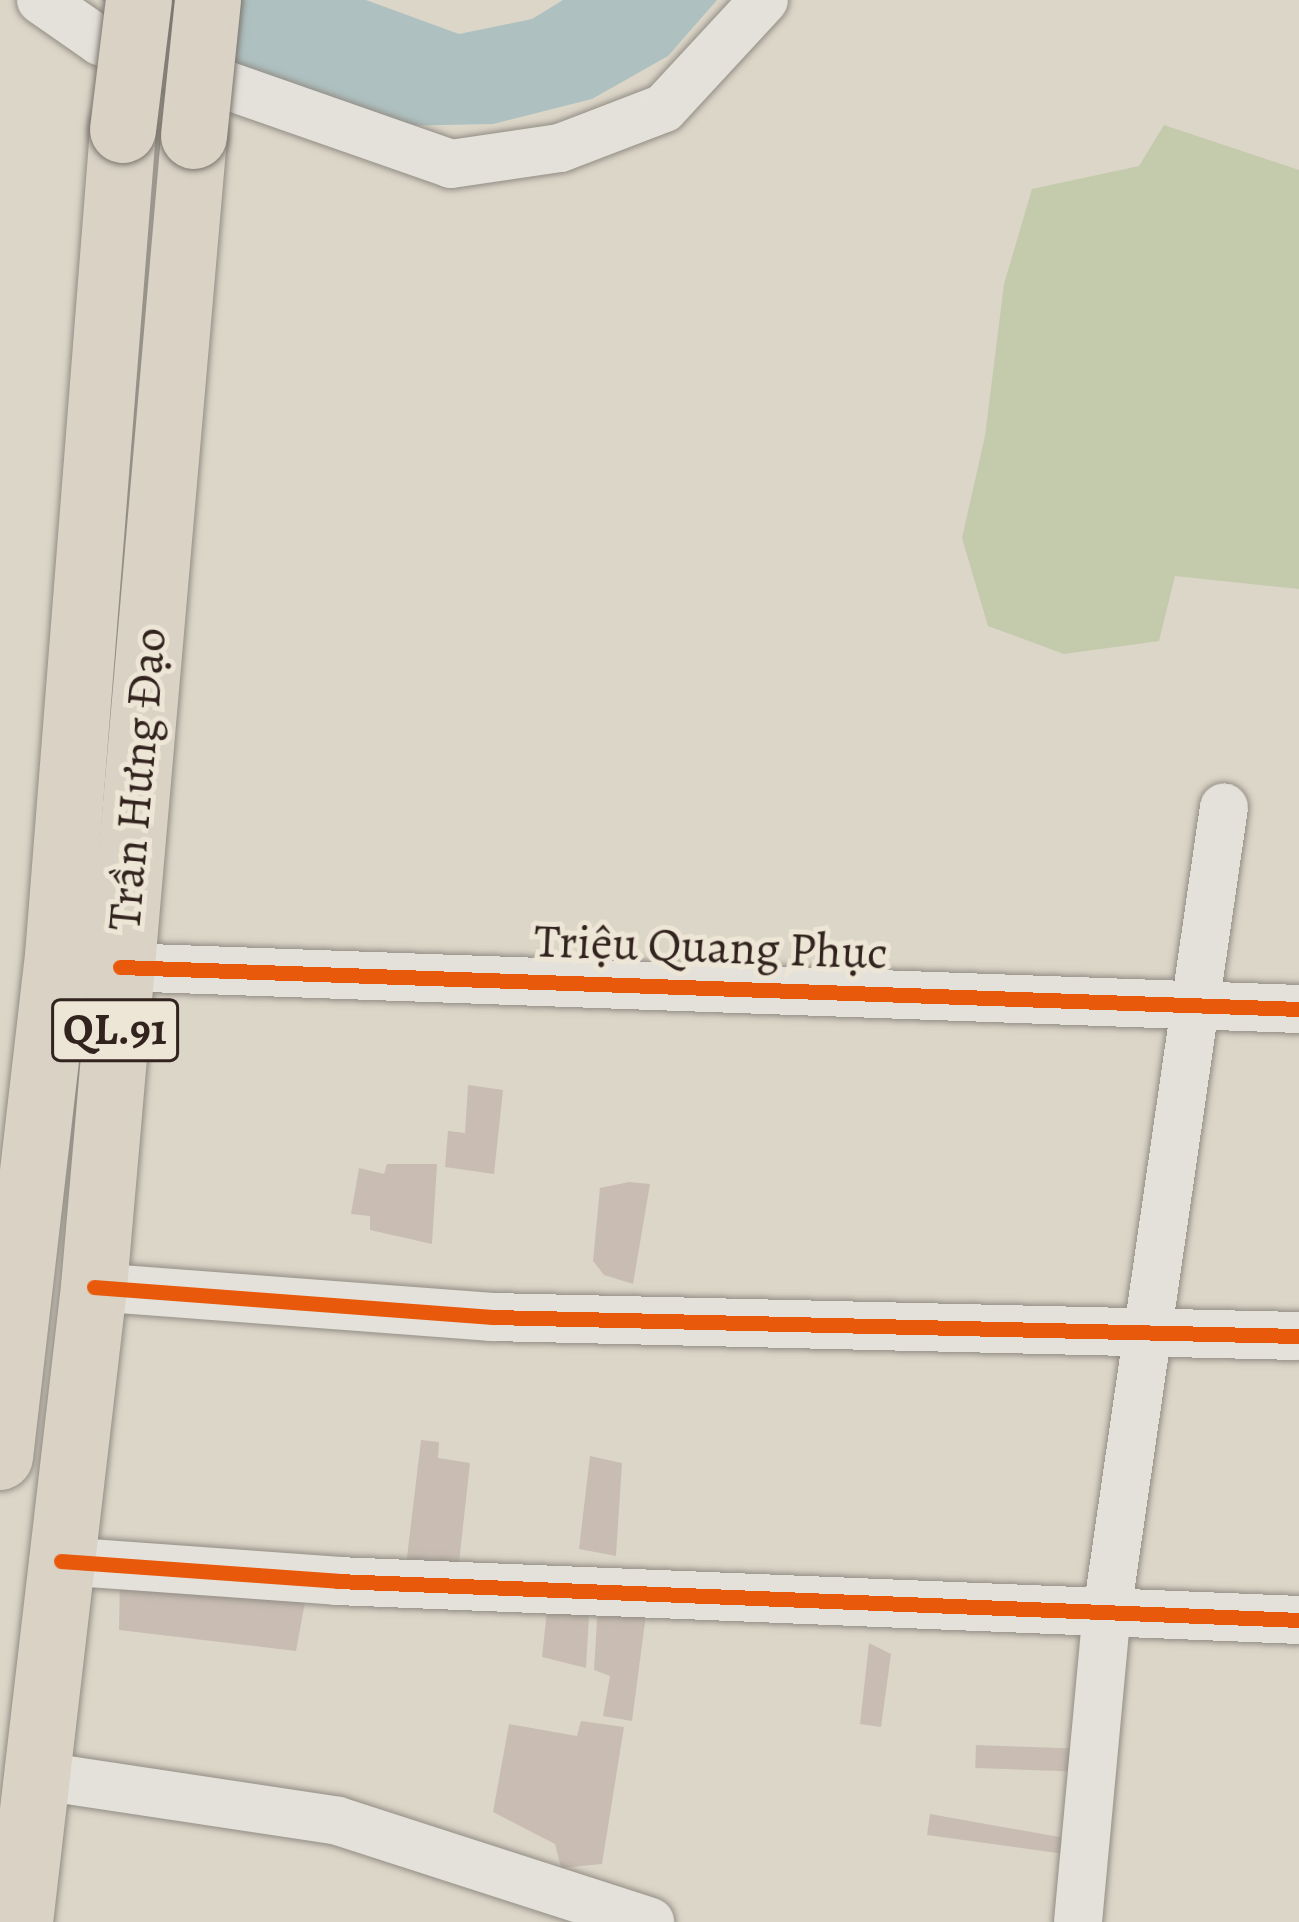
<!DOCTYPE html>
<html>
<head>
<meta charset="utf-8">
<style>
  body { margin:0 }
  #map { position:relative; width:1299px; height:1922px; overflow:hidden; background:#dcd6c8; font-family:Alegreya,serif }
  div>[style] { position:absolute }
  .green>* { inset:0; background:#c4caac }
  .water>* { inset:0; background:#aec1c0 }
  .building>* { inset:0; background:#c9bdb3; transform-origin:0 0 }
  .roads { filter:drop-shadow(0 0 3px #928d85) drop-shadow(0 0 3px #928d85) }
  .minor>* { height:48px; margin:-24px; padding:0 24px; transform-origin:24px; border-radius:24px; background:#e4e1da }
  .highway>* { height:66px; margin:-33px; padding:0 33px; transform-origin:33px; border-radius:33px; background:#d9d2c5 }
  .bridges { filter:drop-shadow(0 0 3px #7b756e) drop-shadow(0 0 3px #7b756e) }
  .highway-bridge>* { height:66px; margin:-33px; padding:0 33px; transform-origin:33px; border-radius:33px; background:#d9d2c5 }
  .cycleway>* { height:15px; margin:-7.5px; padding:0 7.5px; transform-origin:7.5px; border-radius:7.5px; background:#e8590c }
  span { translate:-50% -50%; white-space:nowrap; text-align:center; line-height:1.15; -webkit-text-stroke:10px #ede6d6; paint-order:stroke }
  .shield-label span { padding:3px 9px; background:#ede6d6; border:3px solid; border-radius:9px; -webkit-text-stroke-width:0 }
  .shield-label { font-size:45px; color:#32231e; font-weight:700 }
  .street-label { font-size:48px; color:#32231e }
</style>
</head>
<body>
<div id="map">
  <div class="green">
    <i style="clip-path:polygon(1164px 125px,1299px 170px,1299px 589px,1175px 576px,1159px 641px,1064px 654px,988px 626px,962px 538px,985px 436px,1004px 284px,1032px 189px,1139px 166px)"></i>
  </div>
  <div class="water">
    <i style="clip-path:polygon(101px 0,366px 0,459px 34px,532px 19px,563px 0,717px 0,668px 56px,592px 99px,493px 124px,391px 126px,280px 85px)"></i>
  </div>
  <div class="building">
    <i style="clip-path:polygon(468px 1085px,503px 1090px,494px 1174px,445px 1167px,448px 1131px,465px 1133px)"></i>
    <i style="clip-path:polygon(387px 1164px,437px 1164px,432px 1244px,370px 1230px,370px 1216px,351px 1214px,359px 1168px,384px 1174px)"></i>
    <i style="clip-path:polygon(629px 1182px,650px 1184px,633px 1284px,604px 1275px,593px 1261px,600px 1188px)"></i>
    <i style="clip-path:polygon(421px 1440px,439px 1442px,438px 1458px,470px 1463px,457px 1581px,405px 1574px)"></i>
    <i style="clip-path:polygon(590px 1456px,622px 1463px,616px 1556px,579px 1549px)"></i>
    <i style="clip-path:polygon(120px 1572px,308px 1586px,296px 1651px,119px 1630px)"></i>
    <i style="clip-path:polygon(549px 1592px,590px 1599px,586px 1668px,542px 1657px)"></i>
    <i style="clip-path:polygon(598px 1603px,647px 1607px,632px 1721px,603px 1716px,610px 1676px,594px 1670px)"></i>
    <i style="clip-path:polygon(869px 1643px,891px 1654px,881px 1727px,860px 1724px)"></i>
    <i style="clip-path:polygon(581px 1721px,624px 1727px,602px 1864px,561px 1868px,555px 1844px,493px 1812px,509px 1724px,577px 1736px)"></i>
    <i style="left:976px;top:1745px;width:106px;height:23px;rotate:2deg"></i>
    <i style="clip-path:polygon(930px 1814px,1065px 1838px,1064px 1854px,927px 1835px)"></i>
  </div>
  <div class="roads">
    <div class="minor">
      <i style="left:41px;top:0;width:72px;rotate:34.8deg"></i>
      <i style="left:100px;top:41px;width:372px;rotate:19.3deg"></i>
      <i style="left:451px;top:164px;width:110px;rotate:-8.4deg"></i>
      <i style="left:560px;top:148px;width:111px;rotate:-21deg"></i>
      <i style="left:664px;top:108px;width:147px;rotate:-47.2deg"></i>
      <i style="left:120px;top:967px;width:1180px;rotate:2.04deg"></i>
      <i style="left:94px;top:1287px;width:399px;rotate:4.3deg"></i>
      <i style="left:492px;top:1317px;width:807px;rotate:1.35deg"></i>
      <i style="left:61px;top:1561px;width:277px;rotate:4.1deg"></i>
      <i style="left:337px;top:1581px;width:963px;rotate:2.32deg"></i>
      <i style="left:35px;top:1775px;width:306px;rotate:8.6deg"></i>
      <i style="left:338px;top:1821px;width:328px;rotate:17.9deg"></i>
      <i style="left:1078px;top:1922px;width:311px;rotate:-84.7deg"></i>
      <i style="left:1107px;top:1612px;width:813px;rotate:-81.73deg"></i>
    </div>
    <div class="highway">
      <i style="left:0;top:1457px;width:504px;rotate:-83.4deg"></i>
      <i style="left:58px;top:956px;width:829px;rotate:-85.5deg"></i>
      <i style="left:20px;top:1922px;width:639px;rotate:-83.35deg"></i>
      <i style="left:94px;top:1287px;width:1155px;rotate:-85.03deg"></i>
    </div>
  </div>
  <div class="bridges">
    <div class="highway-bridge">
      <i style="left:123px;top:130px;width:131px;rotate:-83deg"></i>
      <i style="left:194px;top:136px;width:137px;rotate:-84.1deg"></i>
    </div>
  </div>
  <div class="cycleway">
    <i style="left:120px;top:967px;width:1180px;rotate:2.04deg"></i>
    <i style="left:94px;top:1287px;width:399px;rotate:4.3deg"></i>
    <i style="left:492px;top:1317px;width:807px;rotate:1.35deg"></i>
    <i style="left:61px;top:1561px;width:277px;rotate:4.1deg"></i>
    <i style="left:337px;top:1581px;width:963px;rotate:2.32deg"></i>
  </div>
  <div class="shield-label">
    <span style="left:115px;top:1030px">QL.91</span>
  </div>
  <div class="street-label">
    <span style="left:137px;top:779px;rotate:-85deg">Trần Hưng Đạo</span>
    <span style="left:711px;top:947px;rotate:2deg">Triệu Quang Phục</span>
  </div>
</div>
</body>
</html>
